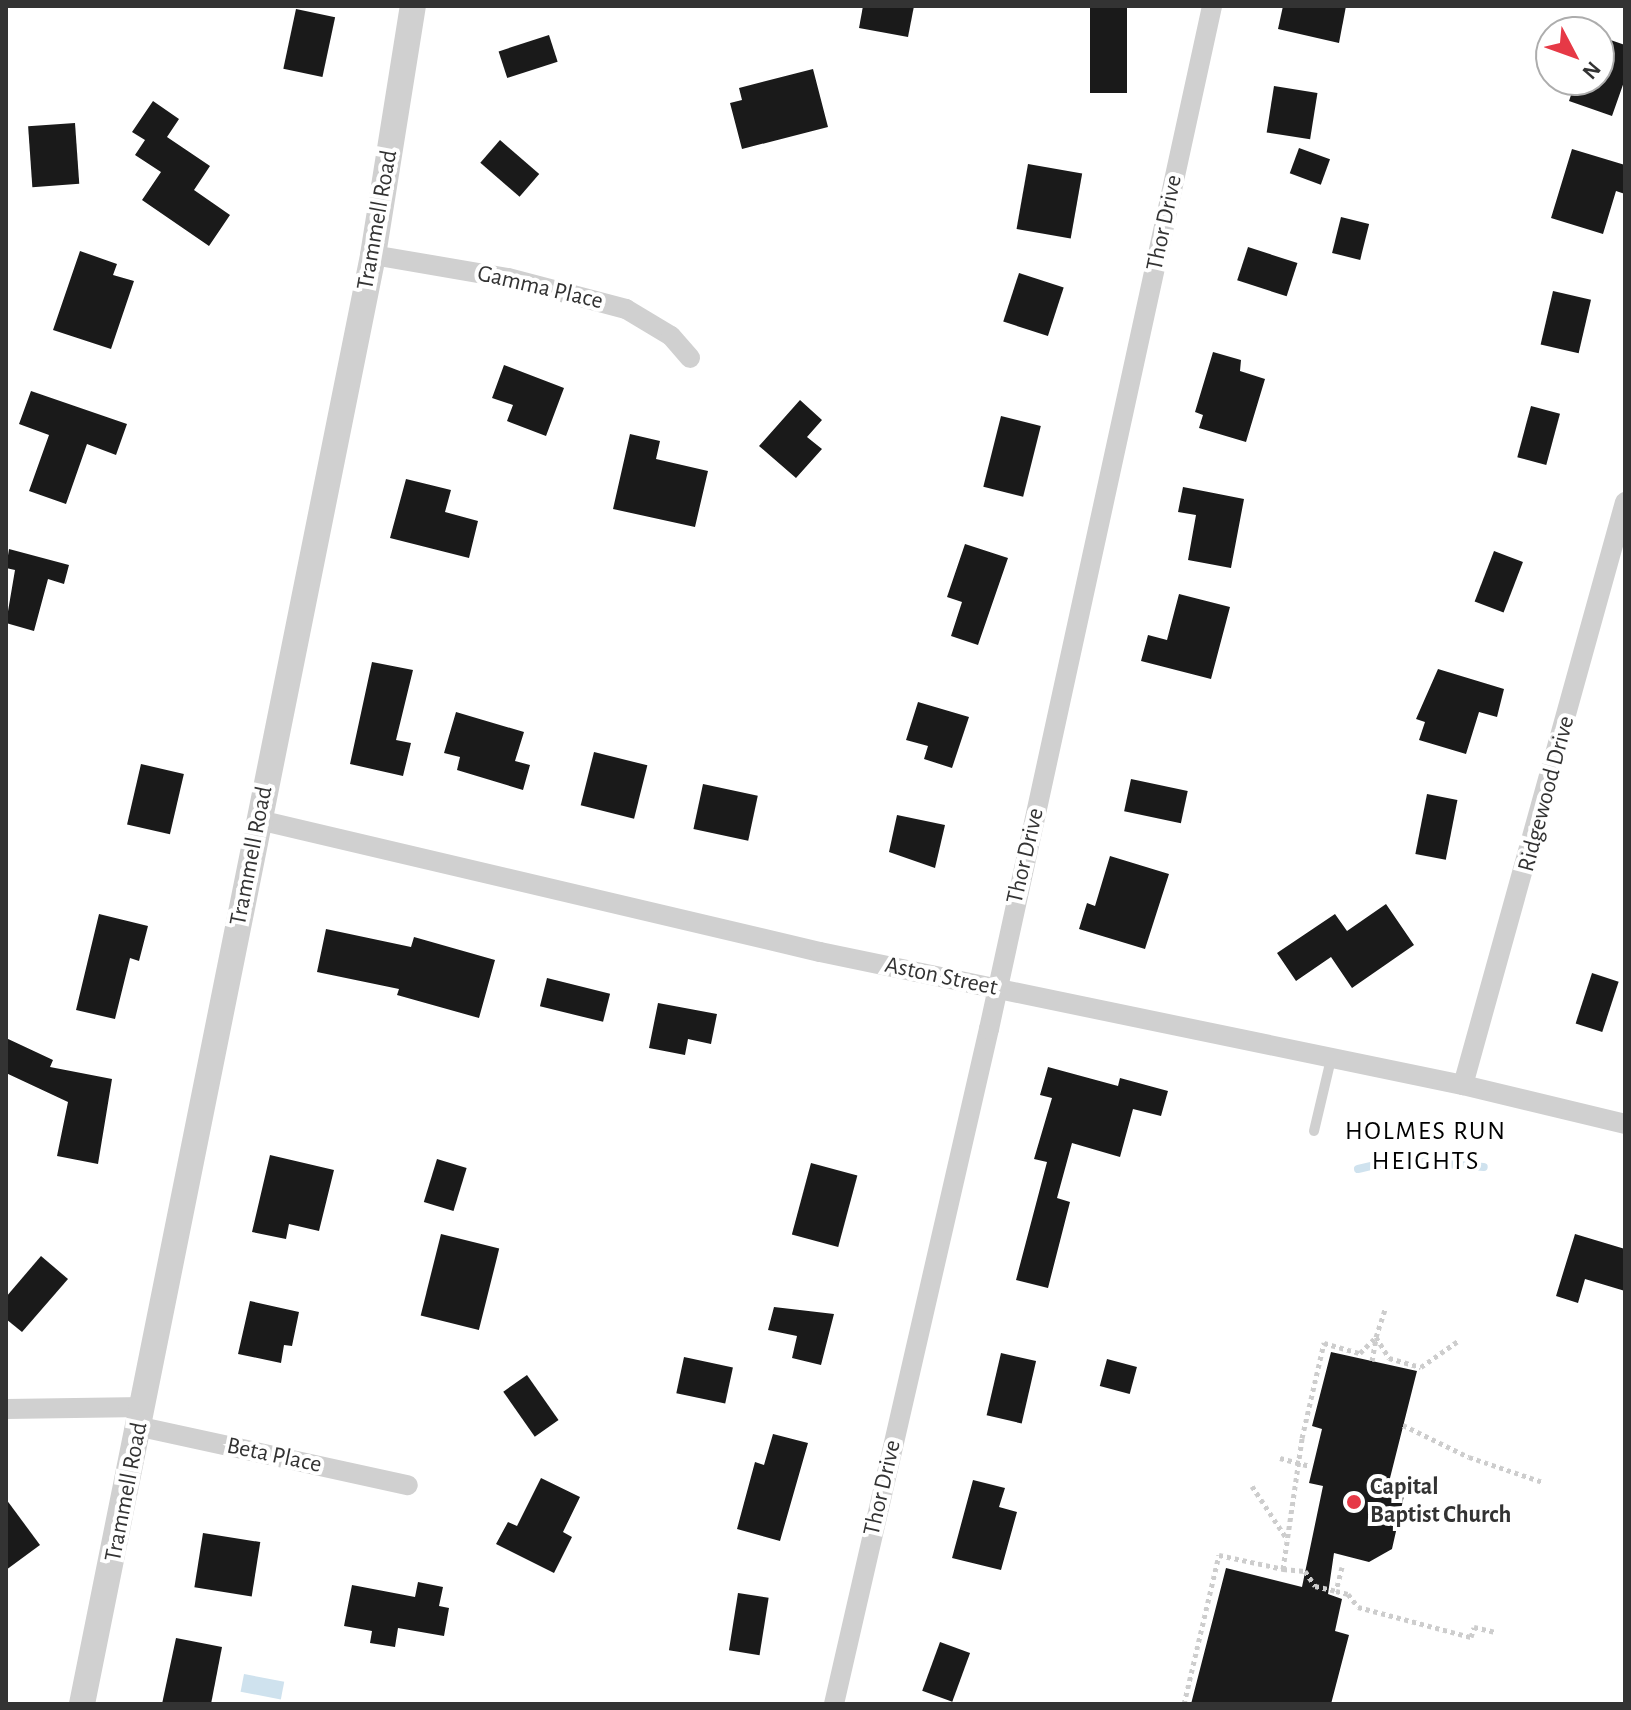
<!DOCTYPE html>
<html>
<head>
<meta charset="utf-8">
<style>
  body { margin:0 }
  #map { position:relative; width:1631px; height:1710px; overflow:hidden; background:#fff; font-family:"Alegreya Sans",sans-serif }
  div>[style] { position:absolute }
  .water>* { inset:0; background:#cfe2ee; transform-origin:0 0 }
  .stream>* { height:8px; margin:-4px; padding:0 4px; transform-origin:4px; border-radius:4px; background:#cfe2ee }
  .building>* { inset:0; background:#1a1a1a; transform-origin:0 0 }
  .path>* { height:5px; margin-top:-2.5px; transform-origin:0; background:repeating-linear-gradient(90deg,#cdcdcd 0 4px,transparent 0 8px) }
  .service>* { height:10px; margin:-5px; padding:0 5px; transform-origin:5px; border-radius:5px; background:#d0d0d0 }
  .minor>* { height:20px; margin:-10px; padding:0 10px; transform-origin:10px; border-radius:10px; background:#d0d0d0 }
  .tertiary>* { height:26px; margin:-13px; padding:0 13px; transform-origin:13px; border-radius:13px; background:#d0d0d0 }
  .dots>* { width:22px; height:22px; translate:-50% -50%; box-sizing:border-box; border:4px solid #fff; border-radius:50% }
  span { translate:-50% -50%; white-space:nowrap; text-align:center; line-height:1.15; -webkit-text-stroke:8px #fff; paint-order:stroke }
  .street-label { font-size:24px; color:#333 }
  .poi-label { font-size:24px; color:#333; font-weight:700 }
  .left { translate:0 -50%; text-align:left }
  .neighbourhood-label { font-size:26px; color:#000; letter-spacing:2px }
  .frame { position:absolute; inset:0; border:8px solid #333; pointer-events:none }
  .north { position:absolute; left:1535px; top:16px; width:80px; height:80px; box-sizing:border-box; background:#fff; border:2px solid #adadad; border-radius:50%; rotate:131deg; font-size:22px; font-weight:700; line-height:32px; text-align:center; color:#333 }
  .north::after { content:''; display:block; margin:auto; width:28px; height:36px; background:#e63946; clip-path:polygon(50% 0,100% 100%,50% 72%,0 100%) }
</style>
</head>
<body>
<div id="map">
  <div class="water">
    <i style="left:244px;top:1674px;width:41px;height:18px;rotate:11deg"></i>
  </div>
  <div class="stream">
    <i style="left:1358px;top:1169px;width:39px;rotate:-13deg"></i>
    <i style="left:1396px;top:1160px;width:88px;rotate:4.5deg"></i>
  </div>
  <div class="building">
    <i style="clip-path:polygon(863px 6px,914px 6px,908px 37px,859px 28px)"></i>
    <i style="left:1090px;top:6px;width:37px;height:87px"></i>
    <i style="clip-path:polygon(1283px 6px,1346px 6px,1339px 43px,1278px 29px)"></i>
    <i style="left:296px;top:9px;width:40px;height:61px;rotate:12deg"></i>
    <i style="left:549px;top:35px;width:28px;height:53px;rotate:72deg"></i>
    <i style="clip-path:polygon(1599px 36px,1625px 45px,1625px 79px,1612px 116px,1569px 101px,1576px 80px,1599px 80px)"></i>
    <i style="clip-path:polygon(813px 69px,828px 127px,742px 149px,730px 103px,742px 100px,739px 88px)"></i>
    <i style="left:1274px;top:86px;width:44px;height:47px;rotate:9deg"></i>
    <i style="clip-path:polygon(153px 101px,179px 119px,167px 137px,210px 166px,194px 190px,230px 215px,209px 246px,142px 200px,161px 172px,135px 155px,145px 140px,132px 132px)"></i>
    <i style="left:75px;top:123px;width:61px;height:47px;rotate:86deg"></i>
    <i style="left:500px;top:140px;width:52px;height:30px;rotate:41deg"></i>
    <i style="left:1299px;top:148px;width:33px;height:27px;rotate:20deg"></i>
    <i style="clip-path:polygon(1572px 149px,1625px 165px,1625px 194px,1616px 191px,1603px 234px,1551px 218px)"></i>
    <i style="left:1028px;top:164px;width:55px;height:66px;rotate:10deg"></i>
    <i style="left:1341px;top:217px;width:29px;height:37px;rotate:14deg"></i>
    <i style="left:1248px;top:247px;width:52px;height:35px;rotate:18deg"></i>
    <i style="clip-path:polygon(80px 251px,117px 264px,113px 275px,134px 281px,111px 349px,53px 330px)"></i>
    <i style="left:1019px;top:273px;width:47px;height:51px;rotate:18deg"></i>
    <i style="left:1553px;top:291px;width:39px;height:55px;rotate:13deg"></i>
    <i style="clip-path:polygon(1213px 352px,1241px 360px,1240px 371px,1265px 379px,1246px 442px,1199px 428px,1203px 415px,1195px 412px)"></i>
    <i style="clip-path:polygon(504px 365px,564px 388px,546px 436px,507px 421px,513px 405px,492px 398px)"></i>
    <i style="clip-path:polygon(31px 391px,127px 424px,116px 455px,87px 444px,66px 504px,29px 491px,49px 435px,19px 424px)"></i>
    <i style="clip-path:polygon(800px 400px,822px 420px,807px 437px,822px 449px,796px 478px,759px 446px)"></i>
    <i style="left:1531px;top:406px;width:30px;height:53px;rotate:15deg"></i>
    <i style="left:1001px;top:416px;width:41px;height:73px;rotate:14deg"></i>
    <i style="clip-path:polygon(630px 434px,660px 441px,656px 459px,708px 471px,695px 527px,613px 509px)"></i>
    <i style="clip-path:polygon(406px 479px,451px 490px,445px 512px,478px 521px,469px 558px,390px 538px)"></i>
    <i style="clip-path:polygon(1183px 487px,1244px 499px,1231px 568px,1188px 560px,1196px 515px,1178px 512px)"></i>
    <i style="clip-path:polygon(965px 544px,1008px 558px,978px 645px,951px 636px,962px 602px,947px 597px)"></i>
    <i style="clip-path:polygon(9px 549px,69px 565px,64px 584px,48px 579px,34px 631px,6px 623px,15px 570px,6px 568px)"></i>
    <i style="left:1494px;top:551px;width:31px;height:54px;rotate:21deg"></i>
    <i style="clip-path:polygon(1179px 594px,1230px 607px,1211px 679px,1141px 661px,1148px 635px,1167px 640px)"></i>
    <i style="clip-path:polygon(372px 662px,413px 670px,396px 740px,411px 743px,403px 776px,350px 764px)"></i>
    <i style="clip-path:polygon(1438px 669px,1504px 689px,1497px 717px,1479px 712px,1466px 754px,1419px 740px,1425px 722px,1416px 719px)"></i>
    <i style="clip-path:polygon(918px 702px,969px 717px,952px 768px,924px 759px,928px 746px,906px 740px)"></i>
    <i style="clip-path:polygon(456px 712px,524px 732px,515px 761px,530px 765px,523px 790px,457px 770px,460px 757px,444px 753px)"></i>
    <i style="left:594px;top:752px;width:55px;height:55px;rotate:14deg"></i>
    <i style="left:141px;top:764px;width:44px;height:62px;rotate:13deg"></i>
    <i style="left:1131px;top:779px;width:58px;height:33px;rotate:12deg"></i>
    <i style="left:703px;top:784px;width:56px;height:46px;rotate:12deg"></i>
    <i style="left:1427px;top:794px;width:31px;height:61px;rotate:11deg"></i>
    <i style="clip-path:polygon(897px 815px,945px 825px,935px 868px,889px 852px)"></i>
    <i style="clip-path:polygon(1110px 856px,1169px 874px,1145px 949px,1079px 929px,1087px 903px,1095px 906px)"></i>
    <i style="clip-path:polygon(1386px 904px,1414px 945px,1352px 988px,1331px 957px,1296px 981px,1277px 953px,1335px 914px,1347px 931px)"></i>
    <i style="clip-path:polygon(99px 914px,148px 926px,139px 961px,130px 958px,115px 1019px,76px 1010px)"></i>
    <i style="clip-path:polygon(326px 929px,411px 947px,414px 937px,495px 960px,479px 1018px,397px 995px,399px 989px,317px 972px)"></i>
    <i style="left:1592px;top:973px;width:28px;height:53px;rotate:18deg"></i>
    <i style="left:547px;top:978px;width:65px;height:29px;rotate:14deg"></i>
    <i style="clip-path:polygon(658px 1003px,717px 1014px,711px 1044px,688px 1039px,685px 1055px,649px 1048px)"></i>
    <i style="clip-path:polygon(6px 1038px,53px 1060px,50px 1067px,112px 1079px,98px 1164px,57px 1156px,68px 1102px,6px 1073px)"></i>
    <i style="clip-path:polygon(1048px 1067px,1118px 1086px,1120px 1078px,1168px 1091px,1161px 1116px,1133px 1109px,1120px 1157px,1072px 1143px,1057px 1198px,1070px 1202px,1048px 1288px,1016px 1280px,1047px 1162px,1034px 1159px,1052px 1098px,1040px 1095px)"></i>
    <i style="clip-path:polygon(270px 1155px,334px 1170px,319px 1231px,289px 1224px,286px 1239px,252px 1232px)"></i>
    <i style="left:437px;top:1159px;width:31px;height:45px;rotate:17deg"></i>
    <i style="left:811px;top:1163px;width:48px;height:74px;rotate:15deg"></i>
    <i style="left:441px;top:1234px;width:60px;height:84px;rotate:14deg"></i>
    <i style="clip-path:polygon(1575px 1234px,1625px 1249px,1625px 1291px,1585px 1279px,1578px 1303px,1556px 1296px)"></i>
    <i style="clip-path:polygon(41px 1256px,68px 1279px,22px 1332px,6px 1319px,6px 1297px)"></i>
    <i style="clip-path:polygon(250px 1301px,299px 1312px,292px 1346px,284px 1345px,281px 1363px,238px 1354px)"></i>
    <i style="clip-path:polygon(774px 1307px,834px 1314px,821px 1365px,792px 1358px,797px 1336px,768px 1330px)"></i>
    <i style="clip-path:polygon(1331px 1352px,1417px 1371px,1389px 1482px,1406px 1487px,1392px 1549px,1369px 1562px,1334px 1553px,1328px 1594px,1342px 1599px,1335px 1631px,1349px 1635px,1331px 1704px,1191px 1704px,1226px 1568px,1302px 1587px,1323px 1486px,1309px 1483px,1322px 1429px,1312px 1426px)"></i>
    <i style="left:1001px;top:1353px;width:36px;height:64px;rotate:13deg"></i>
    <i style="left:684px;top:1357px;width:50px;height:37px;rotate:12deg"></i>
    <i style="left:1107px;top:1359px;width:31px;height:28px;rotate:15deg"></i>
    <i style="left:527px;top:1375px;width:55px;height:29px;rotate:55deg"></i>
    <i style="clip-path:polygon(773px 1434px,808px 1443px,780px 1541px,737px 1529px,755px 1462px,764px 1465px)"></i>
    <i style="clip-path:polygon(541px 1478px,580px 1497px,563px 1532px,572px 1537px,554px 1573px,496px 1544px,508px 1522px,517px 1526px)"></i>
    <i style="clip-path:polygon(973px 1480px,1005px 1488px,999px 1507px,1017px 1512px,1001px 1570px,952px 1558px)"></i>
    <i style="clip-path:polygon(6px 1499px,40px 1545px,6px 1570px)"></i>
    <i style="left:203px;top:1533px;width:58px;height:55px;rotate:9deg"></i>
    <i style="clip-path:polygon(418px 1582px,443px 1587px,439px 1606px,449px 1608px,444px 1636px,398px 1628px,395px 1647px,370px 1643px,372px 1631px,344px 1626px,352px 1585px,415px 1597px)"></i>
    <i style="left:738px;top:1593px;width:31px;height:58px;rotate:9deg"></i>
    <i style="clip-path:polygon(176px 1638px,222px 1647px,211px 1704px,162px 1704px)"></i>
    <i style="left:940px;top:1642px;width:32px;height:52px;rotate:20deg"></i>
  </div>
  <div class="path">
    <i style="left:1376px;top:1337px;width:25px;rotate:58deg"></i>
    <i style="left:1389px;top:1358px;width:33px;rotate:16deg"></i>
    <i style="left:1421px;top:1367px;width:45px;rotate:-35.1deg"></i>
    <i style="left:1372px;top:1361px;width:23px;rotate:-80deg"></i>
    <i style="left:1403px;top:1425px;width:73px;rotate:25.9deg"></i>
    <i style="left:1469px;top:1457px;width:78px;rotate:18.7deg"></i>
    <i style="left:1280px;top:1458px;width:30px;rotate:15deg"></i>
    <i style="left:1252px;top:1486px;width:64px;rotate:56.6deg"></i>
    <i style="left:1342px;top:1567px;width:25px;rotate:104deg"></i>
    <i style="left:1336px;top:1591px;width:12px;rotate:14deg"></i>
    <i style="left:1348px;top:1594px;width:16px;rotate:52deg"></i>
    <i style="left:1358px;top:1607px;width:117px;rotate:14.9deg"></i>
    <i style="left:1471px;top:1637px;width:10px;rotate:-73deg"></i>
    <i style="left:1474px;top:1627px;width:22px;rotate:13deg"></i>
    <i style="left:1283px;top:1569px;width:22px;rotate:5deg"></i>
    <i style="left:1305px;top:1571px;width:18px;rotate:56deg"></i>
    <i style="left:1315px;top:1586px;width:22px;rotate:13deg"></i>
    <i style="left:1184px;top:1704px;width:153px;rotate:-76.8deg"></i>
    <i style="left:1219px;top:1555px;width:66px;rotate:12.3deg"></i>
    <i style="left:1283px;top:1569px;width:132px;rotate:-81.7deg"></i>
    <i style="left:1302px;top:1438px;width:98px;rotate:-77deg"></i>
    <i style="left:1324px;top:1343px;width:37px;rotate:16deg"></i>
    <i style="left:1360px;top:1353px;width:23px;rotate:-45deg"></i>
    <i style="left:1376px;top:1337px;width:29px;rotate:-72deg"></i>
  </div>
  <div class="service">
    <i style="left:1314px;top:1131px;width:74px;rotate:-76.7deg"></i>
  </div>
  <div class="minor">
    <i style="left:373px;top:255px;width:137px;rotate:9.7deg"></i>
    <i style="left:508px;top:278px;width:122px;rotate:14.7deg"></i>
    <i style="left:626px;top:309px;width:52px;rotate:31deg"></i>
    <i style="left:671px;top:336px;width:29px;rotate:49deg"></i>
    <i style="left:259px;top:820px;width:576px;rotate:13.24deg"></i>
    <i style="left:820px;top:952px;width:657px;rotate:11.69deg"></i>
    <i style="left:1463px;top:1085px;width:167px;rotate:13.5deg"></i>
    <i style="left:1463px;top:1085px;width:605px;rotate:-74.47deg"></i>
    <i style="left:6px;top:1409px;width:138px;rotate:-0.8deg"></i>
    <i style="left:141px;top:1427px;width:273px;rotate:12.3deg"></i>
    <i style="left:834px;top:1704px;width:693px;rotate:-77.07deg"></i>
    <i style="left:989px;top:1029px;width:1047px;rotate:-77.7deg"></i>
  </div>
  <div class="tertiary">
    <i style="left:82px;top:1704px;width:1478px;rotate:-78.64deg"></i>
    <i style="left:373px;top:255px;width:252px;rotate:-80.9deg"></i>
  </div>
  <div class="dots">
    <i style="left:1354px;top:1502px;background:#e63946"></i>
  </div>
  <div class="street-label">
    <span style="left:378px;top:220px;rotate:-80deg">Trammell Road</span>
    <span style="left:1165px;top:223px;rotate:-78deg">Thor Drive</span>
    <span style="left:540px;top:288px;rotate:13deg">Gamma Place</span>
    <span style="left:1547px;top:794px;rotate:-75deg">Ridgewood Drive</span>
    <span style="left:252px;top:856px;rotate:-79deg">Trammell Road</span>
    <span style="left:1026px;top:856px;rotate:-77deg">Thor Drive</span>
    <span style="left:941px;top:977px;rotate:12deg">Aston Street</span>
    <span style="left:274px;top:1456px;rotate:12deg">Beta Place</span>
    <span style="left:883px;top:1488px;rotate:-77deg">Thor Drive</span>
    <span style="left:127px;top:1492px;rotate:-79deg">Trammell Road</span>
  </div>
  <div class="poi-label">
    <span class="left" style="left:1370px;top:1502px">Capital<br>Baptist Church</span>
  </div>
  <div class="neighbourhood-label">
    <span style="left:1426px;top:1147px">HOLMES RUN<br>HEIGHTS</span>
  </div>
  <div class="frame"></div>
  <div class="north">N</div>
</div>
</body>
</html>
